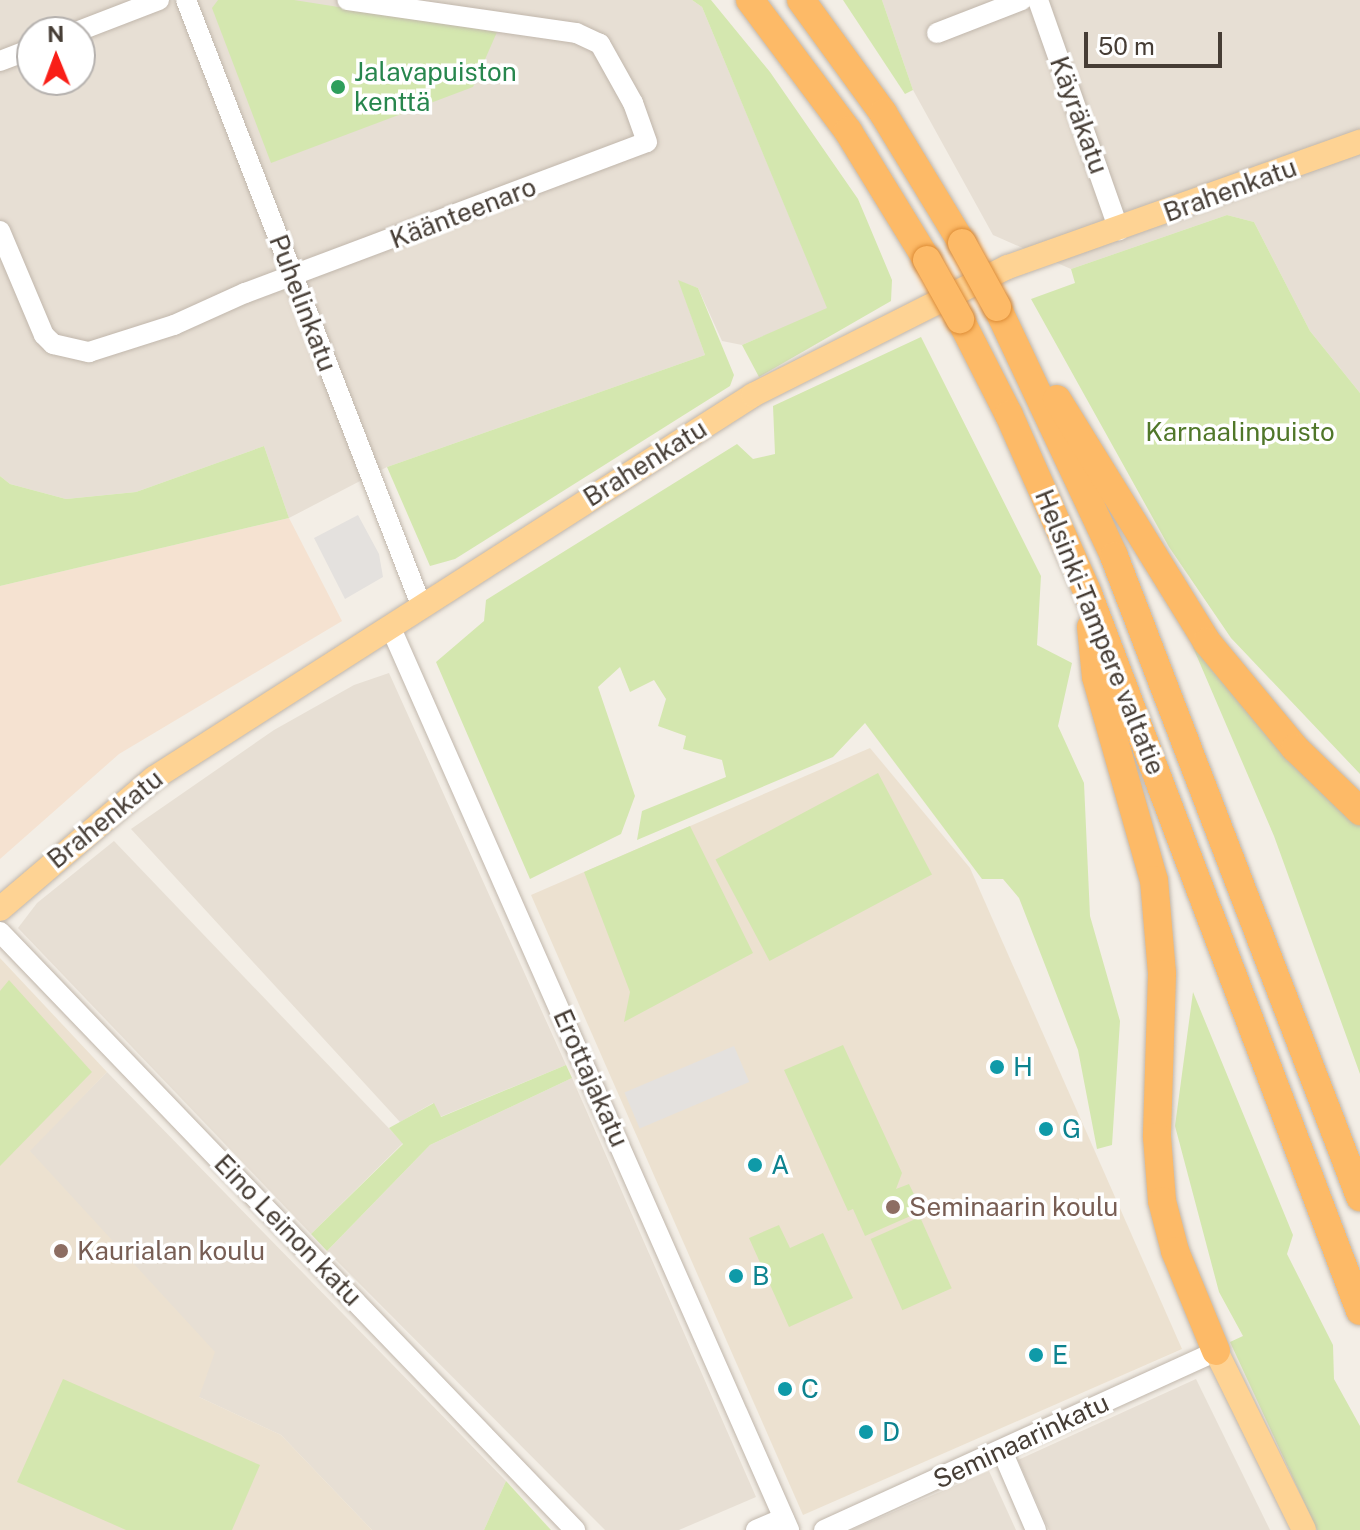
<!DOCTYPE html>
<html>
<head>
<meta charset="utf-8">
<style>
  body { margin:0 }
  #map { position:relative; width:1360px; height:1530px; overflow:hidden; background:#f3eee6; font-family:"Public Sans",sans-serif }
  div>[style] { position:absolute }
  .residential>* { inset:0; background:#e7dfd4 }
  .commercial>* { inset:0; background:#f5e2d1 }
  .education>* { inset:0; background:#ece1d0 }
  .green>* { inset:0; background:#d4e7af; transform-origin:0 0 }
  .parking>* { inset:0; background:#e4e1de; transform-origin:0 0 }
  .roads { filter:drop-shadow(0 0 2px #c1b7ac) drop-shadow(0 0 2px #c1b7ac) }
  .minor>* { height:20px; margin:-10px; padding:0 10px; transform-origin:10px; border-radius:10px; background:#fff }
  .major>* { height:24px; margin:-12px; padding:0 12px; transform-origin:12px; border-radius:12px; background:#fed394 }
  .highway>* { height:28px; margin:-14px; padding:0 14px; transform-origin:14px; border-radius:14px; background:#fdba67 }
  .bridges { filter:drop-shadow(0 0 2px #dd8c36) drop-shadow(0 0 2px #dd8c36) }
  .highway-bridge>* { height:28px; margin:-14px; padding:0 14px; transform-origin:14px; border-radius:14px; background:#fdba67 }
  .dots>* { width:22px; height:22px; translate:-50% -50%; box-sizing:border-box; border:4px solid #fff; border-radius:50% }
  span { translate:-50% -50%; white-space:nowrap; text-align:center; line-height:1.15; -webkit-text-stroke:7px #fff; paint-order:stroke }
  .leisure-label { font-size:26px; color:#27864d }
  .left { translate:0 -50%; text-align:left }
  .street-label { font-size:26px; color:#463d35 }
  .park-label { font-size:26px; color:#507729 }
  .culture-label { font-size:26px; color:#0d838f }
  .education-label { font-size:26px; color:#785e54 }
  .north { position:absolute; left:16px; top:16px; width:80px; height:80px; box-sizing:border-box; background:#fff; border:2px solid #b5b1ae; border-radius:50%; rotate:359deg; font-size:22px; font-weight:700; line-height:32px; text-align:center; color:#463d35 }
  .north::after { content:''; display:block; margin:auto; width:28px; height:36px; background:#f91e17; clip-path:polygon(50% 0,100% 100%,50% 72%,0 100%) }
  .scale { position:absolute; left:1084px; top:32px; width:138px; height:36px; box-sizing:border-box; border:4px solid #463d35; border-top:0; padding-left:10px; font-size:24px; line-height:28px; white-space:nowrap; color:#463d35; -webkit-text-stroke:6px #fff; paint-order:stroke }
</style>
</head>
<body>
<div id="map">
  <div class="residential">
    <i style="clip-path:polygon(evenodd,0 0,692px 0,702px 7px,828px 309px,742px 345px,722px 341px,698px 288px,679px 281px,705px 355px,387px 467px,289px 518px,264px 446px,136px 492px,66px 499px,10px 484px,0 476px,0 0,32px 32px,80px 32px,80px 80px,32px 80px,32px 32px)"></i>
    <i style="clip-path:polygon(882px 0,1360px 0,1360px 393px,1310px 331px,1254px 222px,1227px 215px,1071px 269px,993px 235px,913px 90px)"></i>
    <i style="clip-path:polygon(389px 673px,566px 1065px,440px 1117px,433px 1103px,400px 1122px,131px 829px,274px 730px,354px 685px)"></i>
    <i style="clip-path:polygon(114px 841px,403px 1143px,311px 1234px,18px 928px,37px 903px)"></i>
    <i style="clip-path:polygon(107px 1072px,506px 1481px,484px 1530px,372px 1530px,281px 1435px,199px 1397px,29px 1150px)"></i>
    <i style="clip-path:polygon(572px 1078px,756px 1497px,679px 1530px,605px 1530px,327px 1251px,430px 1145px)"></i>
    <i style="clip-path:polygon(1196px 1379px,1270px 1530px,1049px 1530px,1018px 1460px)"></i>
    <i style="clip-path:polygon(989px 1471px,1016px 1530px,851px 1530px)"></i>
  </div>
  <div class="commercial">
    <i style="clip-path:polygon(289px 518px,342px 621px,119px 754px,0 859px,0 586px)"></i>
  </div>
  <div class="education">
    <i style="clip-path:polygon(870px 748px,970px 868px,1182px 1349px,803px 1515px,531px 895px)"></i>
    <i style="clip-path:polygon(0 958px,107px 1072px,30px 1151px,215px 1352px,199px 1397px,281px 1435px,372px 1530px,0 1530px)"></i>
  </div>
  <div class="green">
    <i style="clip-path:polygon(218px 0,294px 0,497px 32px,473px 87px,271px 163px,212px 8px)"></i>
    <i style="clip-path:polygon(692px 0,711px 0,770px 72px,858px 199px,892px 280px,891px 301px,759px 377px,742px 345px,827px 308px,702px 7px)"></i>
    <i style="clip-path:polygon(843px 0,882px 0,913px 90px,905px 94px)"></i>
    <i style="clip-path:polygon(1227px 215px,1254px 222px,1310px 331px,1360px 393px,1360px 774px,1231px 638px,1169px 547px,1031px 299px,1075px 283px,1071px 269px)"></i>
    <i style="clip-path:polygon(678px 280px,698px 288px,734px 375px,730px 386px,455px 559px,430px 566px,387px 467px,705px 355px)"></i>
    <i style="clip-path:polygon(921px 337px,1041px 576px,1037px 645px,1072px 663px,1058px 726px,1084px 783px,1090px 916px,1120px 1021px,1112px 1145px,1097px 1149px,1078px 1050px,1019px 898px,1003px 879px,982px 879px,865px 723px,833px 757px,637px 840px,642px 811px,726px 777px,722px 760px,683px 749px,686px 736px,658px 726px,666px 699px,654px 680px,630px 692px,620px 667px,598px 687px,635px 796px,621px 834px,530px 879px,436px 662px,484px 621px,486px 600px,737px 444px,753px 459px,775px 454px,773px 406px)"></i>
    <i style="clip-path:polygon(264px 446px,289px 518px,0 586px,0 476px,10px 484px,66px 499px,136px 492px)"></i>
    <i style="clip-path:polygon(1189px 638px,1360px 824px,1360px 1074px,1274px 836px)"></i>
    <i style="left:878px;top:773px;width:115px;height:184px;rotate:62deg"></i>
    <i style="clip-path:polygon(690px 826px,753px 953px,624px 1022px,630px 992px,584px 872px)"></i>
    <i style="clip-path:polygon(9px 980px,92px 1072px,0 1166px,0 991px)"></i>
    <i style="clip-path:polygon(1193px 992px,1293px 1235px,1287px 1254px,1333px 1345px,1334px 1379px,1360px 1426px,1360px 1530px,1317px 1530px,1230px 1342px,1243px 1336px,1219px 1292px,1175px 1126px)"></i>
    <i style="clip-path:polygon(843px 1045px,902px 1173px,896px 1189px,909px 1184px,922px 1211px,865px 1236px,853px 1209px,848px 1211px,784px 1070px)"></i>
    <i style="clip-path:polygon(566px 1065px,572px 1078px,430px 1145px,327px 1251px,311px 1234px,403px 1144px,389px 1128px,434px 1103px,441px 1117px)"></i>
    <i style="left:920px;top:1217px;width:78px;height:54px;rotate:66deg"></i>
    <i style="clip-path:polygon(779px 1225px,790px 1248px,823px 1233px,853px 1298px,789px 1327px,749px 1238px)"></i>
    <i style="clip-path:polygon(63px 1379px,260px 1465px,232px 1530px,126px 1530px,17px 1482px)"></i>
    <i style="clip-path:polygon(506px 1481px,551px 1530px,484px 1530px)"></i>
  </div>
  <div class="parking">
    <i style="clip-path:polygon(358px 515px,379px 554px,383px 577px,345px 599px,314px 538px)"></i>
    <i style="left:734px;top:1046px;width:39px;height:119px;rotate:67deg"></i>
  </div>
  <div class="roads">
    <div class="minor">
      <i style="left:186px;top:0;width:649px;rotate:68.77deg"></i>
      <i style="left:1038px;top:0;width:244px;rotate:70.6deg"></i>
      <i style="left:76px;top:32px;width:89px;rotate:-21.1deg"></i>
      <i style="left:937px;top:33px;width:91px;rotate:-21.2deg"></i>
      <i style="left:0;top:61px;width:34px;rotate:-21deg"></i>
      <i style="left:0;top:231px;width:113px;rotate:67.1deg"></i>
      <i style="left:44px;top:335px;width:13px;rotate:45deg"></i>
      <i style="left:53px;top:344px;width:37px;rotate:13deg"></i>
      <i style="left:89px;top:352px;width:89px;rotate:-17.6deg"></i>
      <i style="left:174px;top:325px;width:78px;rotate:-24.3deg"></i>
      <i style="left:245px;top:293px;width:429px;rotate:-20.6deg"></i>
      <i style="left:647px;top:142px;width:41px;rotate:-109.7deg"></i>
      <i style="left:633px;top:103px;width:68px;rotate:-119.2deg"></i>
      <i style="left:600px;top:44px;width:26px;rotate:-155deg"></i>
      <i style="left:576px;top:33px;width:231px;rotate:-171.8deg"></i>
      <i style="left:390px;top:626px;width:988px;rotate:66.18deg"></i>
      <i style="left:0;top:932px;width:830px;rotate:46.12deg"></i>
      <i style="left:1002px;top:1451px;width:86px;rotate:66.7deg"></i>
      <i style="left:756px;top:1530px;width:30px;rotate:-23deg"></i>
      <i style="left:824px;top:1530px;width:431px;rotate:-24.5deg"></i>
    </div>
    <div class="major">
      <i style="left:0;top:909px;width:202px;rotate:-40.4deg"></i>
      <i style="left:154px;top:778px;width:711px;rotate:-32.59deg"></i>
      <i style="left:753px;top:395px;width:285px;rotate:-26.7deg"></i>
      <i style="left:1008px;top:267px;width:374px;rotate:-19.6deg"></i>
      <i style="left:1216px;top:1351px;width:199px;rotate:63.8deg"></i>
    </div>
    <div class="highway">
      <i style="left:750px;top:0;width:164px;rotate:53.2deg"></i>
      <i style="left:848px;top:131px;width:151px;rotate:58.5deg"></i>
      <i style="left:801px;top:0;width:140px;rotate:54deg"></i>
      <i style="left:883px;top:113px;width:152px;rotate:58.7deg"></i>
      <i style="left:997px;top:307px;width:275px;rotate:64.8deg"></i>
      <i style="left:1114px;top:556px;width:687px;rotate:69deg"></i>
      <i style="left:960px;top:319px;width:108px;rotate:63deg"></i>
      <i style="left:1009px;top:415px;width:193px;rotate:66.1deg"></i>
      <i style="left:1087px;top:591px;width:770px;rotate:69.23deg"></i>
      <i style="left:1057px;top:399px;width:286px;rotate:58.3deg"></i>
      <i style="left:1207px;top:642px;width:138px;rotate:50.3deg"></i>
      <i style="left:1295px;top:748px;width:91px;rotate:44.1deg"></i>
      <i style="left:1091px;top:627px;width:50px;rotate:84.3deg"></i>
      <i style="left:1096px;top:677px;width:211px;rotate:74.1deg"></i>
      <i style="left:1154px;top:880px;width:94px;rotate:85.1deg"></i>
      <i style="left:1162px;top:974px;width:163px;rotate:91.8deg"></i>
      <i style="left:1157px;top:1137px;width:64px;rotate:85.5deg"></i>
      <i style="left:1162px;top:1201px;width:52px;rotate:75.4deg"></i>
      <i style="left:1175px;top:1251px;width:108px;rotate:67.7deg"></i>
    </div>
  </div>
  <div class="bridges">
    <div class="highway-bridge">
      <i style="left:962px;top:243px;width:73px;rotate:61.3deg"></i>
      <i style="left:927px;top:260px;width:68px;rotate:60.8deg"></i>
    </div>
  </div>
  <div class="dots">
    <i style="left:338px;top:87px;background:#2e9e5b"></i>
    <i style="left:997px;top:1067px;background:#0f9aa8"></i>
    <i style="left:1046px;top:1129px;background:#0f9aa8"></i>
    <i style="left:755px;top:1165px;background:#0f9aa8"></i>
    <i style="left:893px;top:1207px;background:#8d6e63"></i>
    <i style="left:61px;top:1251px;background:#8d6e63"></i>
    <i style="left:736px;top:1276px;background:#0f9aa8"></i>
    <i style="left:1036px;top:1355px;background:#0f9aa8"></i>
    <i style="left:785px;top:1389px;background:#0f9aa8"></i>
    <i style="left:866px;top:1432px;background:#0f9aa8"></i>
  </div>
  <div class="leisure-label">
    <span class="left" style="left:354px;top:87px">Jalavapuiston<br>kenttä</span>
  </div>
  <div class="street-label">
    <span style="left:1079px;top:115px;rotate:70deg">Käyräkatu</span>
    <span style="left:1230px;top:190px;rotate:-20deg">Brahenkatu</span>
    <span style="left:463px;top:213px;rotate:-21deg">Käänteenaro</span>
    <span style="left:303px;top:303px;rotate:69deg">Puhelinkatu</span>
    <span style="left:645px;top:463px;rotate:-32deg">Brahenkatu</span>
    <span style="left:1100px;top:632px;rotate:68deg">Helsinki-Tampere valtatie</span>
    <span style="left:105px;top:819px;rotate:-39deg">Brahenkatu</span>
    <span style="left:591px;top:1078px;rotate:66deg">Erottajakatu</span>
    <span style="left:288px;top:1230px;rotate:46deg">Eino Leinon katu</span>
    <span style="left:1021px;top:1441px;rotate:-25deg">Seminaarinkatu</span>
  </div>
  <div class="park-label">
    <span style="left:1240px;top:432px">Karnaalinpuisto</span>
  </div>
  <div class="culture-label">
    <span class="left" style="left:1013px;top:1067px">H</span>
    <span class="left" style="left:1062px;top:1129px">G</span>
    <span class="left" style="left:771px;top:1165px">A</span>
    <span class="left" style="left:752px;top:1276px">B</span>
    <span class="left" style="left:1052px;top:1355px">E</span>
    <span class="left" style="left:801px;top:1389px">C</span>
    <span class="left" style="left:882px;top:1432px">D</span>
  </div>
  <div class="education-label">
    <span class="left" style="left:909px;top:1207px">Seminaarin koulu</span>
    <span class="left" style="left:77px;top:1251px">Kaurialan koulu</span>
  </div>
  <div class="north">N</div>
  <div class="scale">50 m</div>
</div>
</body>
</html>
